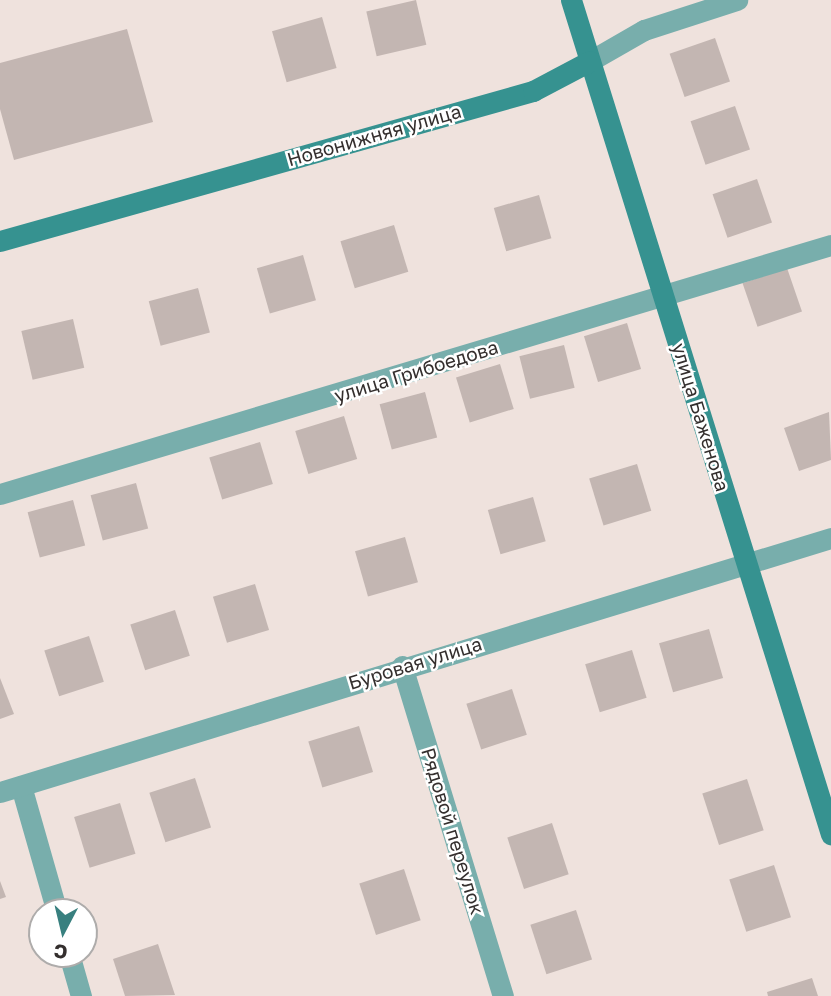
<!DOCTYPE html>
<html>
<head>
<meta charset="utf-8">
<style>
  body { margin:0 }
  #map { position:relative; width:831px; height:996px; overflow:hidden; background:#efe2dd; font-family:"Golos Text",sans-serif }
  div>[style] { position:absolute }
  .building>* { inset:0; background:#c3b6b2; transform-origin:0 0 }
  .street>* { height:21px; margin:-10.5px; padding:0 10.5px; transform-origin:10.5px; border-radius:10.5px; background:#78aeac }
  .secondary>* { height:21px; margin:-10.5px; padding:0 10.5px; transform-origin:10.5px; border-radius:10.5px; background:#369290 }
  span { translate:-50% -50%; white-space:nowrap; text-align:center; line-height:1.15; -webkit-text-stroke:5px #fff; paint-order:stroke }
  .street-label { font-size:19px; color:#342f2e }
  .north { position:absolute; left:28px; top:898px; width:70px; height:70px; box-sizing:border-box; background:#fff; border:2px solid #aeacab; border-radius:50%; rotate:187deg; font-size:19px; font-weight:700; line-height:28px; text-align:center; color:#342f2e }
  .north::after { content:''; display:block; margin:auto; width:24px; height:32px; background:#38807f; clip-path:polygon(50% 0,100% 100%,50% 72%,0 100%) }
</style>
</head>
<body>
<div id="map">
  <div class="building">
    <i style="left:416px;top:0;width:46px;height:51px;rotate:77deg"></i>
    <i style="left:322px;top:17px;width:53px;height:52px;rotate:74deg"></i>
    <i style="clip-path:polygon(127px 29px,153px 122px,14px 160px,0 109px,0 63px)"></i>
    <i style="left:715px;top:38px;width:46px;height:48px;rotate:71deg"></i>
    <i style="left:735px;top:106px;width:46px;height:47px;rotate:71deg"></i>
    <i style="left:757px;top:179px;width:46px;height:47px;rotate:71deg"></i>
    <i style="left:539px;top:195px;width:45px;height:47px;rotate:74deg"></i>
    <i style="left:394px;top:225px;width:49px;height:56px;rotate:73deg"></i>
    <i style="left:303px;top:255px;width:47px;height:48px;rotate:74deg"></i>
    <i style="left:787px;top:268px;width:46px;height:47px;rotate:71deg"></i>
    <i style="left:198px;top:288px;width:46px;height:51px;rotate:75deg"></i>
    <i style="left:73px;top:319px;width:50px;height:53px;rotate:77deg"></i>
    <i style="left:627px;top:323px;width:48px;height:45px;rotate:73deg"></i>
    <i style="left:564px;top:345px;width:44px;height:46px;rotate:76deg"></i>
    <i style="left:500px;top:364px;width:47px;height:46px;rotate:73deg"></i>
    <i style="left:425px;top:392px;width:47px;height:47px;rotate:75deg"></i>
    <i style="clip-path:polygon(829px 412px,831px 460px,799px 471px,784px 428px)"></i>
    <i style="left:344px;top:416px;width:45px;height:51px;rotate:73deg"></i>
    <i style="left:260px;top:442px;width:44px;height:53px;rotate:73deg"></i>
    <i style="left:637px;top:464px;width:49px;height:50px;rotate:73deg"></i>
    <i style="left:136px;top:483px;width:47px;height:47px;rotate:75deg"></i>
    <i style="left:533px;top:497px;width:46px;height:47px;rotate:74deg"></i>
    <i style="left:73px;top:500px;width:47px;height:47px;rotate:75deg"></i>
    <i style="left:405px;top:537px;width:47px;height:52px;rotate:74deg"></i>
    <i style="left:255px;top:584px;width:48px;height:44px;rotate:73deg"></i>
    <i style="left:175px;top:610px;width:48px;height:47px;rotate:72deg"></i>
    <i style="left:709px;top:629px;width:51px;height:52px;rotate:74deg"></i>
    <i style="left:89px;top:636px;width:48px;height:47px;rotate:72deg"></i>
    <i style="left:632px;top:650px;width:50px;height:49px;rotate:73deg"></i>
    <i style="clip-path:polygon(0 678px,14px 714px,0 719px)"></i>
    <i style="left:512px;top:689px;width:48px;height:48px;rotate:72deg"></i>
    <i style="left:359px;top:726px;width:48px;height:53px;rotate:73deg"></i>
    <i style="left:195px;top:778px;width:52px;height:48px;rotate:72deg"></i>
    <i style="left:747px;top:779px;width:54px;height:47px;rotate:72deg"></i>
    <i style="left:120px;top:803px;width:53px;height:48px;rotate:73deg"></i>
    <i style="left:552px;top:823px;width:54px;height:47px;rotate:72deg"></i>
    <i style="left:774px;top:865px;width:55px;height:47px;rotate:72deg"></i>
    <i style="left:404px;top:869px;width:54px;height:47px;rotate:72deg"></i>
    <i style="clip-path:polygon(0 881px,6px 897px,0 899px)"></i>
    <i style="left:576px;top:910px;width:52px;height:48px;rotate:72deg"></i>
    <i style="clip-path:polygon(158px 944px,175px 995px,125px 996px,113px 959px)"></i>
    <i style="clip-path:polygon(812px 978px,818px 996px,768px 996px,767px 992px)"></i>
  </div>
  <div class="street">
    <i style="left:590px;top:61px;width:62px;rotate:-29.9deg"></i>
    <i style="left:644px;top:30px;width:98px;rotate:-17.9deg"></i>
    <i style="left:0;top:494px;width:868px;rotate:-16.68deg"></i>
    <i style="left:402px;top:666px;width:345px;rotate:73deg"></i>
    <i style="left:21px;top:786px;width:131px;rotate:74.1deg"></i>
    <i style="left:0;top:792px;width:869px;rotate:-17deg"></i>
    <i style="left:69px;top:954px;width:44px;rotate:74.1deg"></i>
  </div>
  <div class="secondary">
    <i style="left:571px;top:0;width:874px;rotate:72.69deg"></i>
    <i style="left:0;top:241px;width:554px;rotate:-15.72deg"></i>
    <i style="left:533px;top:91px;width:64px;rotate:-27.8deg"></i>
  </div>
  <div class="street-label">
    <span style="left:374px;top:135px;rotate:-16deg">Новонижняя улица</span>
    <span style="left:416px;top:371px;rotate:-17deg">улица Грибоедова</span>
    <span style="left:701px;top:417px;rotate:73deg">улица Баженова</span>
    <span style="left:415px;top:663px;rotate:-17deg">Буровая улица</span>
    <span style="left:453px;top:831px;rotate:73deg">Рядовой переулок</span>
  </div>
  <div class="north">С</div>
</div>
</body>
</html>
